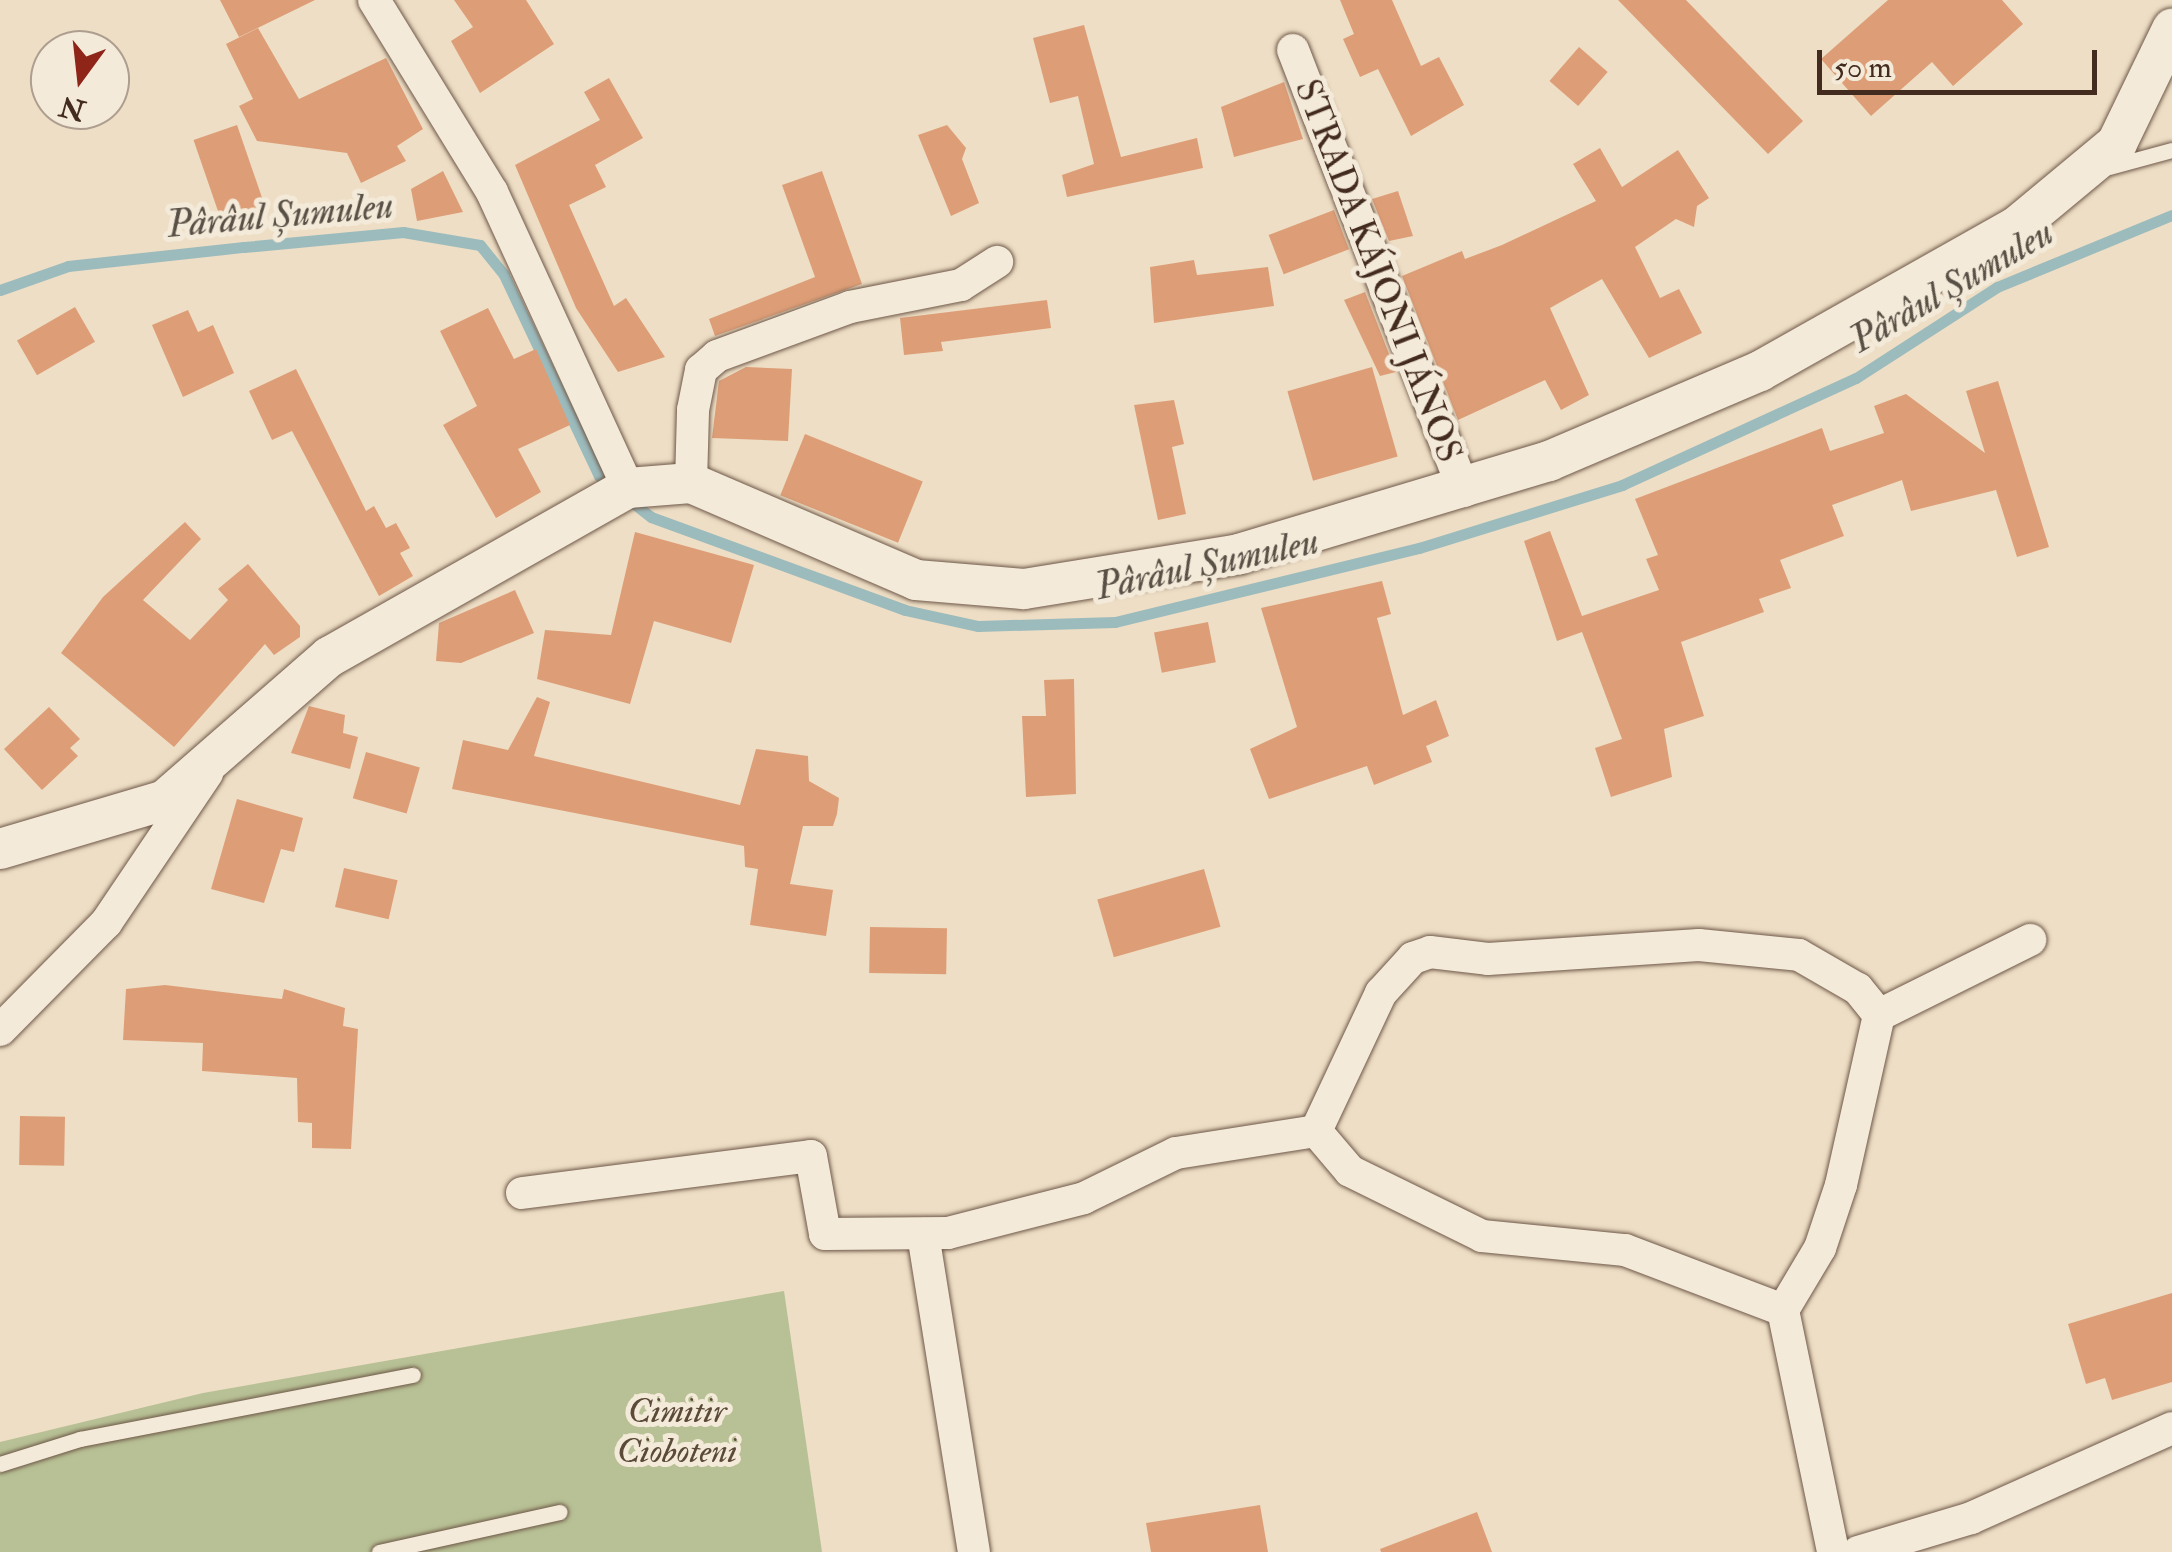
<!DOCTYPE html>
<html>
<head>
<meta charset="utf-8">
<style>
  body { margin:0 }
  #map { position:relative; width:2172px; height:1552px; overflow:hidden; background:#eedec5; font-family:"IM FELL Double Pica",serif }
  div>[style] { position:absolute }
  .green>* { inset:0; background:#b8c195 }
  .stream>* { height:11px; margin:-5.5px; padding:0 5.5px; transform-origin:5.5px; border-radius:5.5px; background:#9cbbbd }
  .building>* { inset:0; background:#dd9e77; transform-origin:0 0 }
  .roads { filter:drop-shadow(0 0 2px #6e5848) drop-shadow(0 0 2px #6e5848) }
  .service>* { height:15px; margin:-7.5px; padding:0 7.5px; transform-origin:7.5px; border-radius:7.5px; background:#f4ead9 }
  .minor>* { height:32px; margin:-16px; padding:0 16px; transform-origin:16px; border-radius:16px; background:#f4ead9 }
  .tertiary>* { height:40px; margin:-20px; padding:0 20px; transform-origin:20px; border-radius:20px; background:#f4ead9 }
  span { translate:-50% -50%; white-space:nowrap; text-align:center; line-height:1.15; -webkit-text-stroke:10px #f4ead9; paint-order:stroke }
  .street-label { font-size:35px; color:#432c1f }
  .park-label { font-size:35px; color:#5a4a37; font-style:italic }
  .water-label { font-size:38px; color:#595046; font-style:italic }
  .north { position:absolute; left:30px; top:30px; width:100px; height:100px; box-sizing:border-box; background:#f4ead9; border:2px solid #ad9e8f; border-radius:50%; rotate:195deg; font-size:28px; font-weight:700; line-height:40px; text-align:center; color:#432c1f }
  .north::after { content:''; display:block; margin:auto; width:35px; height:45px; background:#8f2418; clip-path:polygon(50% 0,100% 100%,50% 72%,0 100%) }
  .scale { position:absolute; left:1817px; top:50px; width:280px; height:45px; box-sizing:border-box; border:5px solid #432c1f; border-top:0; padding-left:12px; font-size:30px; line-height:35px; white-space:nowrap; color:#432c1f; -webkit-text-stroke:8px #f4ead9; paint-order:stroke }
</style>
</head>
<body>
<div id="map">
  <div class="green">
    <i style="clip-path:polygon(784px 1291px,822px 1552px,0 1552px,0 1442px,203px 1393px)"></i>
  </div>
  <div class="stream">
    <i style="left:0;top:290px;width:72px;rotate:-19.4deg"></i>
    <i style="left:68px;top:266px;width:177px;rotate:-6.2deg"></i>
    <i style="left:244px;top:247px;width:160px;rotate:-5.4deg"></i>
    <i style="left:403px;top:232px;width:78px;rotate:9.6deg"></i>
    <i style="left:480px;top:245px;width:38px;rotate:51deg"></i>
    <i style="left:504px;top:275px;width:222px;rotate:64.7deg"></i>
    <i style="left:599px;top:476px;width:18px;rotate:38deg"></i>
    <i style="left:628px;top:499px;width:29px;rotate:38deg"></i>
    <i style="left:651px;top:517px;width:270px;rotate:20.1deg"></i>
    <i style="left:905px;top:610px;width:75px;rotate:12.4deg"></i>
    <i style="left:978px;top:626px;width:137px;rotate:-1.7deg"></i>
    <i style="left:1115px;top:622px;width:313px;rotate:-13.7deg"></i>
    <i style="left:1419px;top:548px;width:213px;rotate:-17.2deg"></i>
    <i style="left:1622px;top:485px;width:257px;rotate:-24.6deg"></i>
    <i style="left:1856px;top:378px;width:168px;rotate:-32.8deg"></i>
    <i style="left:1997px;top:287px;width:189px;rotate:-22.4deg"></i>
  </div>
  <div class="building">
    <i style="clip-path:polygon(220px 0,315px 0,239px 37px)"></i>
    <i style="clip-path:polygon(454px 0,526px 0,554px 44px,480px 93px,451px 41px,473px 27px)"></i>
    <i style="clip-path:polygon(1340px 0,1392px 0,1421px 66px,1439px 57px,1464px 105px,1411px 136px,1378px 69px,1360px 77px,1343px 39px,1354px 34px)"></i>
    <i style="clip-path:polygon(1618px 0,1686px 0,1803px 121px,1768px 154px)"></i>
    <i style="clip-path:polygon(1888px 0,2002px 0,2023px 24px,1953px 86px,1932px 62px,1871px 116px,1821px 59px)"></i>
    <i style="clip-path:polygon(1084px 25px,1121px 157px,1197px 138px,1203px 168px,1067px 197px,1062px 175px,1094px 164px,1078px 96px,1050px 103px,1033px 38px)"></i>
    <i style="clip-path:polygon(258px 28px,299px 99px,386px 58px,423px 129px,397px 146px,406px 161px,361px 183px,347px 153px,257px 141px,239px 106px,253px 99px,226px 44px)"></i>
    <i style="left:1579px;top:47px;width:38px;height:45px;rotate:41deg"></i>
    <i style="clip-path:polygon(609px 78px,643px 138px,595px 165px,606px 187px,569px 205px,614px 306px,626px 298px,665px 357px,618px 372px,576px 308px,515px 165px,600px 120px,584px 92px)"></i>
    <i style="clip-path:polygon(1284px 82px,1303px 139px,1234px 157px,1221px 107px)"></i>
    <i style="left:237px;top:125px;width:86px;height:46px;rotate:71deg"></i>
    <i style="clip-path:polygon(947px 125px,966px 148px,962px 159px,979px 203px,951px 216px,918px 135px)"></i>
    <i style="clip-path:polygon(1600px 148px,1622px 187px,1678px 150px,1709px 198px,1697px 206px,1694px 227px,1676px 219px,1635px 247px,1660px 298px,1679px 289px,1702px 333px,1649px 358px,1602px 279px,1550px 308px,1589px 395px,1561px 410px,1545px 380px,1458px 420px,1402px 276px,1462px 251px,1465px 259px,1502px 245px,1596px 201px,1573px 164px)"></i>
    <i style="clip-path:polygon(443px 171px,463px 212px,417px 221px,411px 189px)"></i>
    <i style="clip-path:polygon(822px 171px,862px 284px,715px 336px,709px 319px,815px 277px,782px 185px)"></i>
    <i style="clip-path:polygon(1398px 191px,1413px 236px,1389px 241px,1372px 199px)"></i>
    <i style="left:1334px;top:210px;width:42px;height:70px;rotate:69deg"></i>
    <i style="clip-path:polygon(1194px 260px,1197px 275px,1268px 267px,1274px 306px,1154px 323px,1150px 267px)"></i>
    <i style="clip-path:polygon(1365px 292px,1396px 372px,1380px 376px,1344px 300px)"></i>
    <i style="clip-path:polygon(1047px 300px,1051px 328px,941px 342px,943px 351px,904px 355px,900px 318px)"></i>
    <i style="left:75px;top:307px;width:40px;height:67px;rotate:60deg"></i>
    <i style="clip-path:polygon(488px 308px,514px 359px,536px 349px,570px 425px,518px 449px,541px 492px,496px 518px,443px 425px,477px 406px,440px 331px)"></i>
    <i style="clip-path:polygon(188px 310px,198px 332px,213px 325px,234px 373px,183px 397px,152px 325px)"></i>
    <i style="clip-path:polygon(746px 367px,792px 369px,788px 441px,712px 438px,719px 381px)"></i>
    <i style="left:1372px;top:367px;width:93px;height:88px;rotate:74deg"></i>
    <i style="clip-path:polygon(296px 369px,366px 511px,374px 506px,386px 528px,396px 523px,410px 548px,400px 553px,413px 576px,379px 596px,292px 431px,272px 440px,249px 391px)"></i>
    <i style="clip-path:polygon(1998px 381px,2049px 547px,2017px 557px,1996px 490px,1911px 511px,1902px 480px,1832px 505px,1844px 536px,1780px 560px,1791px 588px,1759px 599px,1764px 612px,1681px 642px,1704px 716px,1664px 729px,1672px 777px,1611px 797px,1595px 748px,1622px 739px,1582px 632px,1557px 641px,1524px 541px,1550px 531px,1582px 616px,1659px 590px,1646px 559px,1658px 555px,1635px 499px,1822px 428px,1830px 451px,1884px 433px,1874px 406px,1906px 394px,1985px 453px,1966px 391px)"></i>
    <i style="clip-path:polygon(1174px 400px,1184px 444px,1172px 447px,1186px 514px,1158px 520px,1134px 405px)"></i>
    <i style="left:805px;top:434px;width:127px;height:66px;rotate:22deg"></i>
    <i style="clip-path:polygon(185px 522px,201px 539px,143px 600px,190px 640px,228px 600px,218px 589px,248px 564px,300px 626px,300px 637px,274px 655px,265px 644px,174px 747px,61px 653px,103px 597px)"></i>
    <i style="clip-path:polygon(635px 532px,754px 565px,731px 643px,654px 621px,630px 704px,537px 679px,545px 630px,611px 635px)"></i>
    <i style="clip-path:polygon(1382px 581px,1391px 614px,1377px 618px,1403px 715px,1436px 700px,1449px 736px,1426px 746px,1432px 762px,1374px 785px,1367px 766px,1269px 799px,1250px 749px,1297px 727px,1261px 608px)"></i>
    <i style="clip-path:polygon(515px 590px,534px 633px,461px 663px,436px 661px,439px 623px)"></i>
    <i style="left:1208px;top:622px;width:41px;height:55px;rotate:79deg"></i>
    <i style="clip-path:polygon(1074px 679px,1076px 794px,1026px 797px,1022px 716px,1046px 716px,1044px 680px)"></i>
    <i style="clip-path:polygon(537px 697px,550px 702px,534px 756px,740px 805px,756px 749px,808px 756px,809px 781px,839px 798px,837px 814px,833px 826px,803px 826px,790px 884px,833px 890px,826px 936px,750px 925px,758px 869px,745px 867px,744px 846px,452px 789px,463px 740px,508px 750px)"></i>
    <i style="clip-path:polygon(309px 706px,345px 715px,343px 733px,358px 737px,350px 769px,291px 753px)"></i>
    <i style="clip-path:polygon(49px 707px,80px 739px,70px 748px,78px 756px,42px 790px,4px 749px)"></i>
    <i style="left:366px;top:752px;width:56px;height:48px;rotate:16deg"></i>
    <i style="clip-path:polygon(237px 799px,303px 818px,294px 852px,281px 849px,264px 903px,211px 889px)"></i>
    <i style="left:344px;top:868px;width:55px;height:40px;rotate:13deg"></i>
    <i style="left:1204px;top:869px;width:60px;height:111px;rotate:74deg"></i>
    <i style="left:870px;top:927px;width:77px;height:46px;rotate:1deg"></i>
    <i style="clip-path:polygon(165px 985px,282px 999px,284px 989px,345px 1008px,343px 1026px,358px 1029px,351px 1149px,312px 1148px,312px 1123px,298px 1122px,297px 1078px,202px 1071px,203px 1043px,123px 1040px,126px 989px)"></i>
    <i style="left:20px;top:1116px;width:45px;height:49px;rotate:1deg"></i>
    <i style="clip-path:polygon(2172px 1293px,2172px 1382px,2112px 1400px,2105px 1378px,2086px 1384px,2068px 1324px)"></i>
    <i style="clip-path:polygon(1260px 1505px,1268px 1552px,1151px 1552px,1146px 1523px)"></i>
    <i style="clip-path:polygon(1477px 1512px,1492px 1552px,1381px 1552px,1380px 1549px)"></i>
  </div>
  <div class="roads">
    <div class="service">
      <i style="left:2109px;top:167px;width:65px;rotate:-15.1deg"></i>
      <i style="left:0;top:1464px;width:84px;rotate:-17.4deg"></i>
      <i style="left:80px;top:1439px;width:339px;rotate:-10.9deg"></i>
      <i style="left:379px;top:1552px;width:185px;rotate:-12.5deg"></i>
    </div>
    <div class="minor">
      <i style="left:374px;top:0;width:225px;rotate:58.4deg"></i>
      <i style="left:492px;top:192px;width:326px;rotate:65.3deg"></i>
      <i style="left:1293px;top:50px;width:473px;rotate:68.8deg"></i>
      <i style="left:691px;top:483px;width:73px;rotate:-88.4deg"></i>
      <i style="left:693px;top:410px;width:41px;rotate:-78.7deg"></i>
      <i style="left:701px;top:370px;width:21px;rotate:-41deg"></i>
      <i style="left:717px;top:356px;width:142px;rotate:-20.2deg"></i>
      <i style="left:850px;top:307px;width:113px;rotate:-11.2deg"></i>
      <i style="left:961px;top:285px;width:43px;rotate:-32.6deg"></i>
      <i style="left:1879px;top:1015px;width:169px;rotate:-26.4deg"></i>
      <i style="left:0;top:1030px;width:151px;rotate:-45.3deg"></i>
      <i style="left:106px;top:923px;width:181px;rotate:-56deg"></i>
      <i style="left:1316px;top:1131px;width:52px;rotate:49.6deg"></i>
      <i style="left:1350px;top:1171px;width:147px;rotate:26.2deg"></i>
      <i style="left:1482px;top:1236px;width:144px;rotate:5.6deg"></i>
      <i style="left:1625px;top:1250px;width:169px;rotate:20.8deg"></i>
      <i style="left:522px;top:1193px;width:291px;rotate:-7.3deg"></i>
      <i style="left:811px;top:1156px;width:79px;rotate:79.8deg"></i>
      <i style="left:825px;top:1234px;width:123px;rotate:-0.5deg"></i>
      <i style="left:948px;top:1233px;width:140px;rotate:-14.4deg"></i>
      <i style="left:1084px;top:1198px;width:102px;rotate:-26.1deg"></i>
      <i style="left:1176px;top:1153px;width:142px;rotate:-8.9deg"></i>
      <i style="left:1316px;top:1131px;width:153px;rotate:-64.8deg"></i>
      <i style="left:1381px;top:993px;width:47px;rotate:-47.6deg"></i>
      <i style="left:1413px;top:958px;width:18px;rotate:-19deg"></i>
      <i style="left:1430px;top:952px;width:58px;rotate:6.9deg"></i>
      <i style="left:1488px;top:959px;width:211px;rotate:-3.8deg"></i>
      <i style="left:1699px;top:945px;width:100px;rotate:5.7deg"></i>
      <i style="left:1799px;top:955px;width:68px;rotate:30deg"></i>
      <i style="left:1858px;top:989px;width:33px;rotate:51deg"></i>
      <i style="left:1879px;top:1015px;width:174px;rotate:102.6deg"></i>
      <i style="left:1841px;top:1185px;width:66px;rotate:108.4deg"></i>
      <i style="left:1820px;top:1248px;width:72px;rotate:120.8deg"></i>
      <i style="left:1783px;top:1310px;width:247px;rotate:78.3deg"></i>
      <i style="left:923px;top:1234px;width:322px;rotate:80.9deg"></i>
      <i style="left:1858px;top:1552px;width:118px;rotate:-16.7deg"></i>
      <i style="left:1971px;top:1518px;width:220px;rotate:-24.1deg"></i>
    </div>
    <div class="tertiary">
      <i style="left:0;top:849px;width:172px;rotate:-16.5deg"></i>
      <i style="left:165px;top:800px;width:218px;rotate:-41.1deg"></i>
      <i style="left:329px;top:657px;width:343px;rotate:-29.5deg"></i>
      <i style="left:628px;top:488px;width:63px;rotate:-4.5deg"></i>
      <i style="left:691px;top:483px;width:245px;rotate:23.3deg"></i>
      <i style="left:916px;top:580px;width:108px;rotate:4.8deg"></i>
      <i style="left:1024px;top:589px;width:218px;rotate:-9.2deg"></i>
      <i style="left:1239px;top:554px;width:324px;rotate:-16.7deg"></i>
      <i style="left:1549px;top:461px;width:229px;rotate:-23.1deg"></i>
      <i style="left:1760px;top:371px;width:294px;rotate:-29.4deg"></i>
      <i style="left:2016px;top:227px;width:131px;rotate:-39.7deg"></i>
      <i style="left:2117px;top:143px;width:127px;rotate:-64.2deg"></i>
    </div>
  </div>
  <div class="street-label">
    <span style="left:1378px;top:271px;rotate:69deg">STRADA KÁJONI JÁNOS</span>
  </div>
  <div class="park-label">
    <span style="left:677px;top:1431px">Cimitir<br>Cioboteni</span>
  </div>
  <div class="water-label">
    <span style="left:280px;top:216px;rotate:-5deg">Pârâul Șumuleu</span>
    <span style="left:1952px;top:287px;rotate:-30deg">Pârâul Șumuleu</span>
    <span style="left:1207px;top:565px;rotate:-12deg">Pârâul Șumuleu</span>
  </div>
  <div class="north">N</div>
  <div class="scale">50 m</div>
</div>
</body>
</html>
